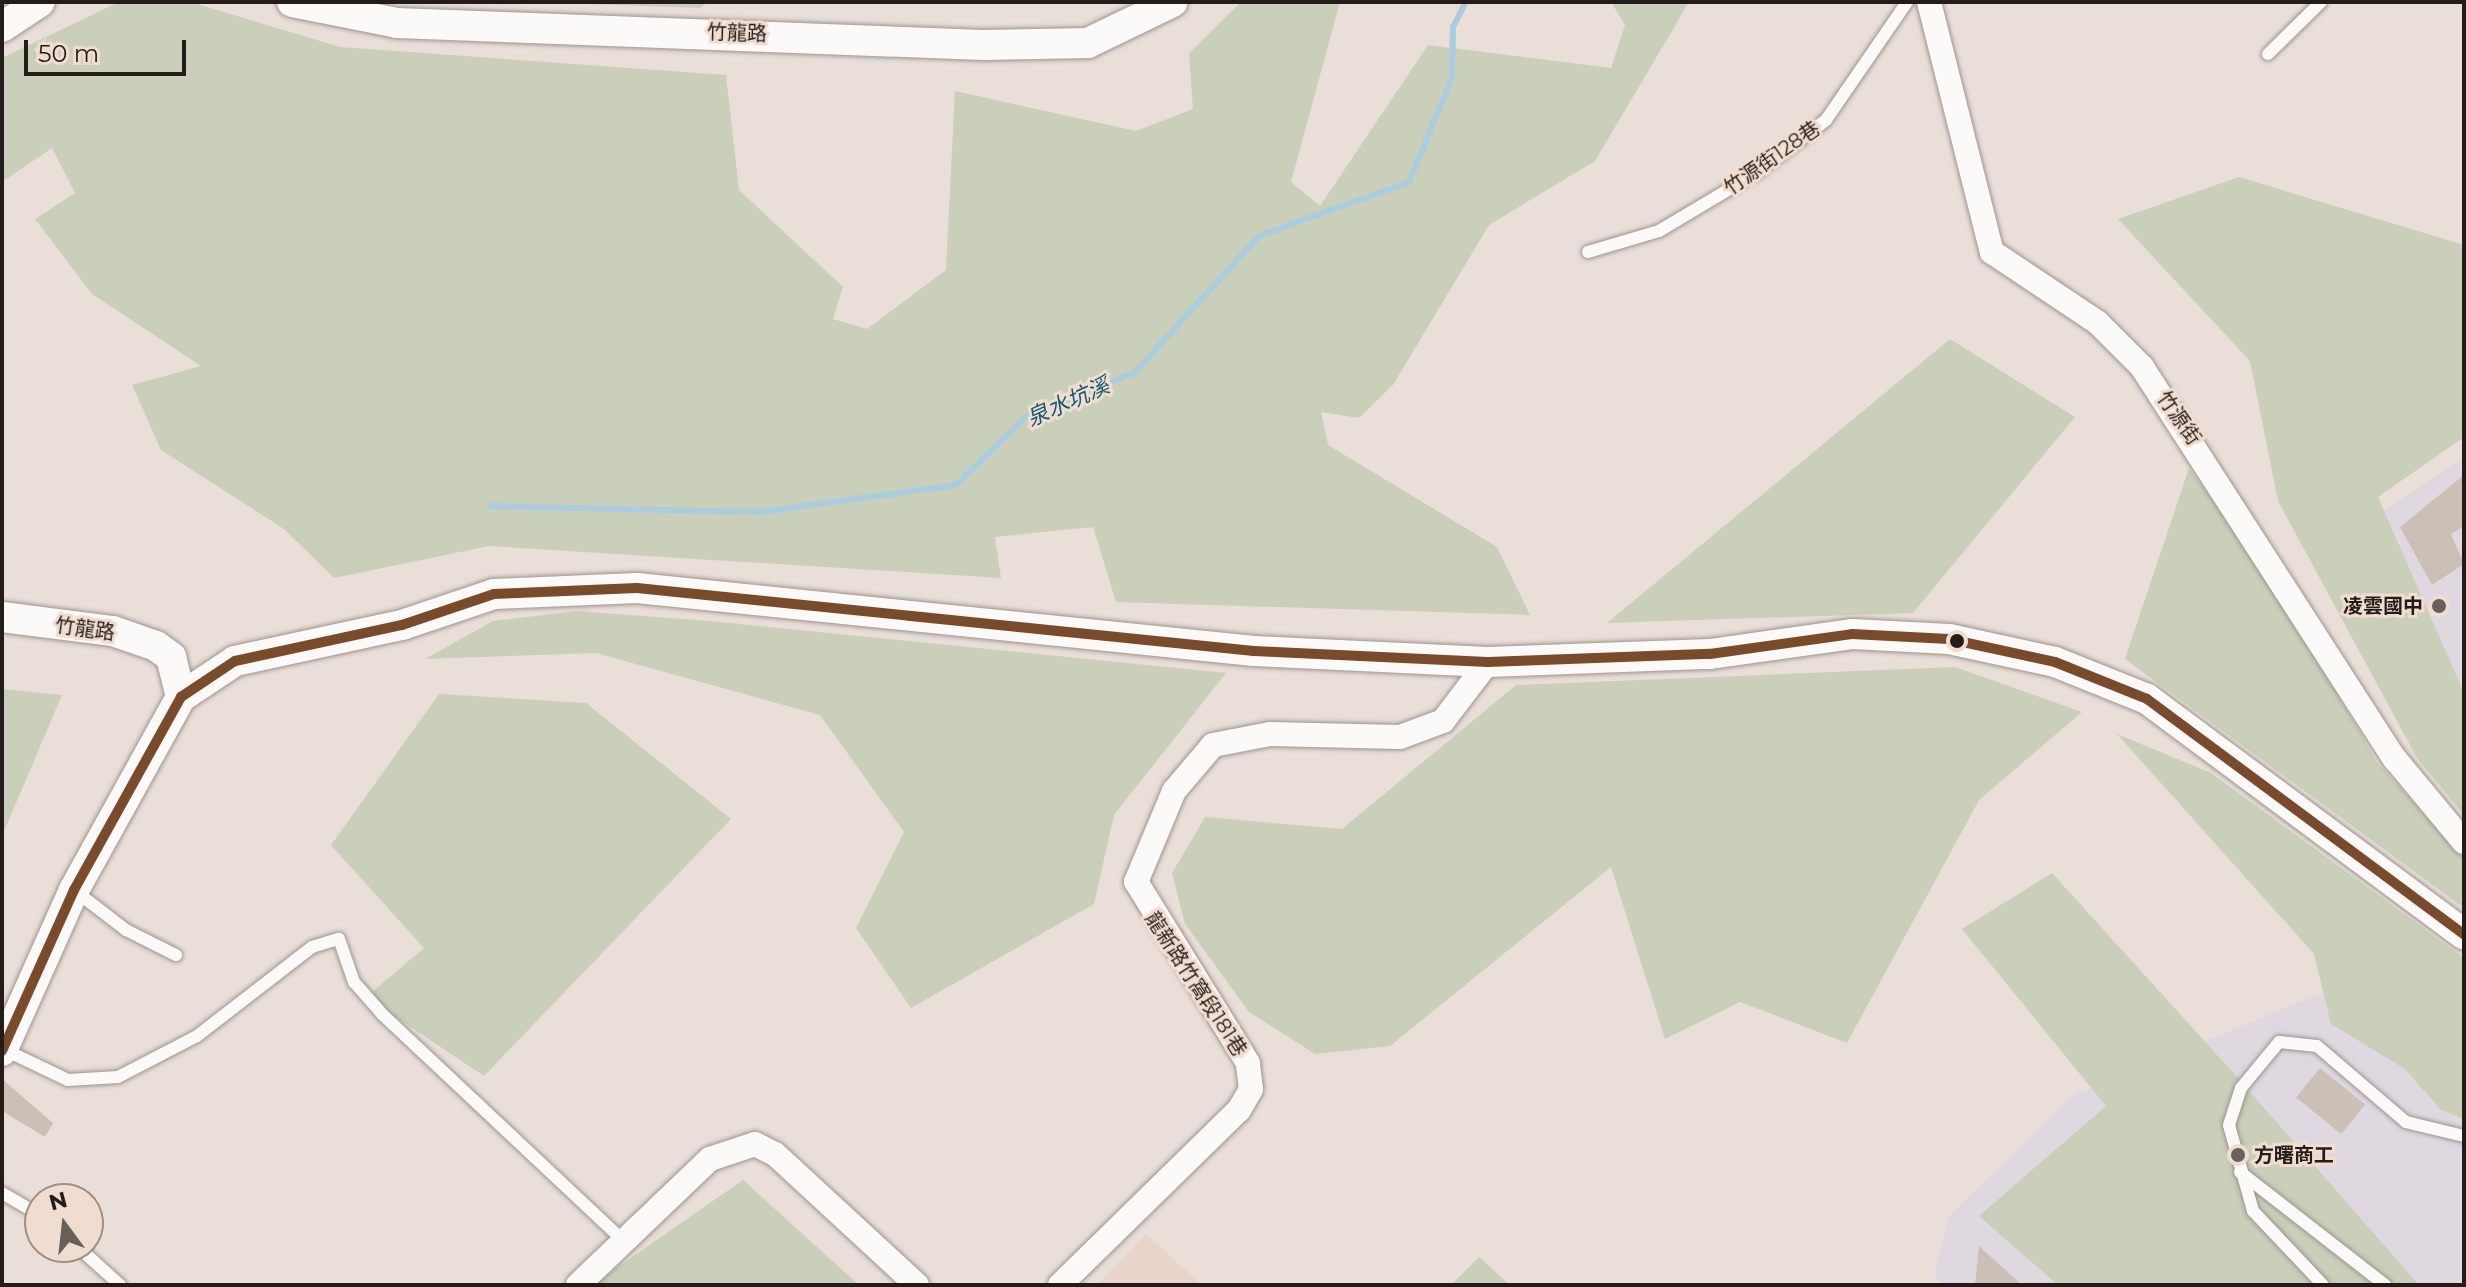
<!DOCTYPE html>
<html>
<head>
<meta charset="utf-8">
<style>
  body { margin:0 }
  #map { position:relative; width:2466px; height:1287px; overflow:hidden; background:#e9ded8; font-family:Montserrat,"Noto Sans TC",sans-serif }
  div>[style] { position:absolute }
  .built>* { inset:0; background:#e8d4c8 }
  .education>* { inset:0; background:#e0d8e1 }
  .green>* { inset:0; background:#cacfb9 }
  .stream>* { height:6px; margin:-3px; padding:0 3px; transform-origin:3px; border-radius:3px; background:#a9cddf }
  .building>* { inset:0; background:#ccbfb5; transform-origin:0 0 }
  .roads { filter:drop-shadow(0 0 2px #9d9590) drop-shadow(0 0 2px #9d9590) }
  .service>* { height:12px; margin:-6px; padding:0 6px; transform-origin:6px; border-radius:6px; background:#fcfaf9 }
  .minor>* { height:24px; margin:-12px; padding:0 12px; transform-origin:12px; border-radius:12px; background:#fcfaf9 }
  .tertiary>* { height:30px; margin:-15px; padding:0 15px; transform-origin:15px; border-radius:15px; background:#fcfaf9 }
  .bus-1>* { height:10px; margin:-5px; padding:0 5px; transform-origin:5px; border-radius:5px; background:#7a4b2a }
  .dots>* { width:22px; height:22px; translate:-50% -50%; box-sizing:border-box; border:4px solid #f1ddd0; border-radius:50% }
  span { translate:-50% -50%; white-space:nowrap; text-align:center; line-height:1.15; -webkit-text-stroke:6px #f1ddd0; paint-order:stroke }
  .street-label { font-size:20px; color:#231c18 }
  .poi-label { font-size:20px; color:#231c18; font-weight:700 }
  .right { translate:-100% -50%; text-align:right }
  .left { translate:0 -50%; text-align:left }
  .water-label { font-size:22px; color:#135975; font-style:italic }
  .frame { position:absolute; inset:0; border:4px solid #231c18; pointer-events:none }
  .north { position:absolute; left:24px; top:1183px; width:80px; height:80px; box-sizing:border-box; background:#f1ddd0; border:2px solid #9f9086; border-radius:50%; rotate:345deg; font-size:22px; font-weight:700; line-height:32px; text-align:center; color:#231c18 }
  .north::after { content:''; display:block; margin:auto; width:28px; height:36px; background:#68605b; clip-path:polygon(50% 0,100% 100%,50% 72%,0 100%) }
  .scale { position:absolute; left:24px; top:40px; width:162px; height:36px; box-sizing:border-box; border:4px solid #231c18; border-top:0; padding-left:10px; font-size:24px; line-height:28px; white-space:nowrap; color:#231c18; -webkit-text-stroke:6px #f1ddd0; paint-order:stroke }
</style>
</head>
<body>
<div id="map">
  <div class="built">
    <i style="clip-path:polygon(1146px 1234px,1202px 1285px,1098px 1285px)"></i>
  </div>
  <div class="education">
    <i style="clip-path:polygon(2464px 458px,2464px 690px,2365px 523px)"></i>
    <i style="clip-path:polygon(2324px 992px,2464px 1048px,2464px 1285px,1943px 1285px,1934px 1274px,1950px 1215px,2074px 1095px)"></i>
  </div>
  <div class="green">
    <i style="clip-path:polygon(119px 2px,190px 2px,340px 47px,726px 75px,739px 190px,843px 287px,833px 319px,867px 329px,946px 270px,955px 91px,1136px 131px,1193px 109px,1189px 53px,1241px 2px,1340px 2px,1291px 182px,1320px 206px,1428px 45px,1611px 68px,1625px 25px,1611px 2px,1689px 2px,1595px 161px,1489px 225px,1393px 385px,1359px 418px,1321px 412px,1328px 445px,1497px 547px,1530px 615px,1116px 602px,1093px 527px,995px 537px,1001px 578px,489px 546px,334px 578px,284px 529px,161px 450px,132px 385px,201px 366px,92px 294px,35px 219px,75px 193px,52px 148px,2px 182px,2px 58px)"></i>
    <i style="clip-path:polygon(533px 2px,707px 2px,701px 8px)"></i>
    <i style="clip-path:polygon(2239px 177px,2464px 245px,2464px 437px,2378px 497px,2464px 693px,2464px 815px,2417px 758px,2278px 501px,2250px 361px,2118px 219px)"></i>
    <i style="clip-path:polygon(1950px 339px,2075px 417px,1913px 613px,1607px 623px)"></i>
    <i style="clip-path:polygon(2189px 468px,2265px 571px,2377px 762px,2464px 858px,2464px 908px,2125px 659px)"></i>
    <i style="clip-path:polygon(576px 611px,710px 621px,1226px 673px,1114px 815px,1094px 904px,911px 1008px,856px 928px,904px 832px,820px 715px,596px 653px,425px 659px,493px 621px)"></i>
    <i style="clip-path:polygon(1955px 667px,2082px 712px,1979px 800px,1847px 1043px,1740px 1002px,1665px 1039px,1611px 867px,1390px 1046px,1315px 1054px,1249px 1012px,1185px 924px,1172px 873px,1205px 817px,1342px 829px,1516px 685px)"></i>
    <i style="clip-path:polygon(2px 689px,62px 695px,2px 836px)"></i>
    <i style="clip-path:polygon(439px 694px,586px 703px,731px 819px,484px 1076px,366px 997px,424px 948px,331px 845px)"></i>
    <i style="clip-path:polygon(2117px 734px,2211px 773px,2464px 958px,2464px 1119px,2441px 1110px,2405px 1069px,2331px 1024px,2314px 954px)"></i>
    <i style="clip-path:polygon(2052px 873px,2229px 1068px,2419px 1285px,2058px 1285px,1979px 1216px,2106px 1106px,1962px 929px)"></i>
    <i style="clip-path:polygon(743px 1180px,859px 1285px,592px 1285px)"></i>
    <i style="clip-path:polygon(1479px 1257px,1510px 1285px,1451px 1285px)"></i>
  </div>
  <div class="stream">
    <i style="left:491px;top:506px;width:270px;rotate:1.3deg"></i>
    <i style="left:761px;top:512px;width:197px;rotate:-7.9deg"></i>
    <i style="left:956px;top:485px;width:97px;rotate:-44.6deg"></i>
    <i style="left:1025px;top:417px;width:118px;rotate:-22deg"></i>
    <i style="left:1134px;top:373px;width:185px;rotate:-47.6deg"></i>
    <i style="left:1259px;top:236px;width:159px;rotate:-19.8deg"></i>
    <i style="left:1409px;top:182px;width:113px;rotate:-67.5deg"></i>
    <i style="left:1452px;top:78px;width:51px;rotate:-88.9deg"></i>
    <i style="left:1453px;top:27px;width:28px;rotate:-63deg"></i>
  </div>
  <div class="building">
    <i style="clip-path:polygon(2464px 475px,2464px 526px,2451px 534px,2464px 564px,2432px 585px,2400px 527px)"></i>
    <i style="left:2320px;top:1068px;width:58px;height:38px;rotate:39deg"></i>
    <i style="clip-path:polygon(2px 1079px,53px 1123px,45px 1137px,2px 1111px)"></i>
    <i style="clip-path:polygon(1979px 1246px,2022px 1285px,1975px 1285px)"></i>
  </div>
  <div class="roads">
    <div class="service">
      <i style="left:2268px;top:54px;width:74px;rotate:-44.5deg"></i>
      <i style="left:1588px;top:252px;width:74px;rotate:-16.5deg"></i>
      <i style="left:1659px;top:231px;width:115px;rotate:-30.8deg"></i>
      <i style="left:1758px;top:172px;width:86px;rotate:-37.4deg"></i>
      <i style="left:1826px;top:120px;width:143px;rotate:-55.5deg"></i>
      <i style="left:74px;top:890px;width:66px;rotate:37.6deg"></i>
      <i style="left:126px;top:930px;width:56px;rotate:26.6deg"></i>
      <i style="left:3px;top:1049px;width:72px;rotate:25.5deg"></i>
      <i style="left:68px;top:1080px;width:50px;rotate:-3.4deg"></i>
      <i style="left:118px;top:1077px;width:89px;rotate:-27.4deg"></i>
      <i style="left:197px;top:1036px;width:145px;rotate:-37.7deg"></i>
      <i style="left:312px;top:947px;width:28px;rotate:-17deg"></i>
      <i style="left:339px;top:939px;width:46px;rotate:70.8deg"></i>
      <i style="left:354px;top:982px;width:44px;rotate:48.7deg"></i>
      <i style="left:383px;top:1015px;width:332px;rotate:43.2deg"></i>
      <i style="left:2240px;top:1172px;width:184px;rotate:37.9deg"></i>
      <i style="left:2px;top:1193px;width:44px;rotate:30.1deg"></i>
      <i style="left:78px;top:1247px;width:57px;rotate:42.1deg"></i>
      <i style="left:2323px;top:1285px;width:102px;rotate:-133.4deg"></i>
      <i style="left:2253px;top:1211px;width:89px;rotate:-105.6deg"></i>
      <i style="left:2229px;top:1125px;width:39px;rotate:-72deg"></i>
      <i style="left:2241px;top:1088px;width:60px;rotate:-50.4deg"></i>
      <i style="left:2279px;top:1042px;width:38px;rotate:6deg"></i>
      <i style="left:2317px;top:1046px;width:117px;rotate:40.5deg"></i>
      <i style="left:2406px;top:1122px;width:60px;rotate:13.6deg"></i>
    </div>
    <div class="minor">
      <i style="left:1929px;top:2px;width:258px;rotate:75.9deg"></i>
      <i style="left:1992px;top:252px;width:126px;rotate:33.7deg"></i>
      <i style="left:2097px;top:322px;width:64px;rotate:45deg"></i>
      <i style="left:2142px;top:367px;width:467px;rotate:57.2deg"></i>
      <i style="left:2395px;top:759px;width:108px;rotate:50.3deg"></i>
      <i style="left:578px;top:1285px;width:182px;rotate:-43.7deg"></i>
      <i style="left:710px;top:1159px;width:47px;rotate:-18.4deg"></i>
      <i style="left:755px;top:1144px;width:22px;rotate:27deg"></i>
      <i style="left:775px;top:1154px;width:193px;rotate:42.7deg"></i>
      <i style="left:1060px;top:1285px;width:250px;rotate:-44.4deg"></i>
      <i style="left:1239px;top:1110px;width:24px;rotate:-60deg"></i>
      <i style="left:1251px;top:1089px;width:26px;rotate:-97deg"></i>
      <i style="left:1248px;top:1063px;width:213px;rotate:-121.7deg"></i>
      <i style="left:1136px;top:882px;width:99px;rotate:-67.3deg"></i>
      <i style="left:1174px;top:791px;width:60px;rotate:-49.7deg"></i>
      <i style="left:1213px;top:745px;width:58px;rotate:-10.9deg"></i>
      <i style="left:1270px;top:734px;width:130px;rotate:1.3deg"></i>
      <i style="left:1400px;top:737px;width:46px;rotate:-20.4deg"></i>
      <i style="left:1443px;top:721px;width:74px;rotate:-52.7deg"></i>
    </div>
    <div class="tertiary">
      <i style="left:292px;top:2px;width:107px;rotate:11.3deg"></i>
      <i style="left:397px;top:23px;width:587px;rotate:2.15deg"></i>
      <i style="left:984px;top:45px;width:104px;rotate:-1.1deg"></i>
      <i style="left:1088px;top:43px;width:94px;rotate:-25.8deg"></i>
      <i style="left:2px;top:27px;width:45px;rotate:-33.3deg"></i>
      <i style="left:2px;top:617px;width:112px;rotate:7.2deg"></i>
      <i style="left:113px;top:631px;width:46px;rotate:19.2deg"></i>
      <i style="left:156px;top:646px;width:19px;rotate:36deg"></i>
      <i style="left:171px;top:657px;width:41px;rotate:76deg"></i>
      <i style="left:2px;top:1051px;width:176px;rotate:-65.9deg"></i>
      <i style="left:74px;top:890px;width:221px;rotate:-61deg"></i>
      <i style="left:181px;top:697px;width:65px;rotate:-33.7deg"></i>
      <i style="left:235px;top:661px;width:171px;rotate:-12.2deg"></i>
      <i style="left:402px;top:625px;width:97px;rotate:-18.6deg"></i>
      <i style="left:494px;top:594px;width:143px;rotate:-2.4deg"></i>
      <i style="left:637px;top:588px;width:620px;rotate:5.83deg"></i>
      <i style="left:1254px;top:651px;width:234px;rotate:2.7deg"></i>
      <i style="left:1488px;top:662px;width:222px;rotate:-2.1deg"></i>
      <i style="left:1710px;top:654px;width:143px;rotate:-8deg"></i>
      <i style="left:1852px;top:634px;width:97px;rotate:3deg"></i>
      <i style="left:1949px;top:639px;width:108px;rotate:12.2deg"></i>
      <i style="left:2055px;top:662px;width:99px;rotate:21.9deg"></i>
      <i style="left:2147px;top:699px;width:395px;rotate:36.6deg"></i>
    </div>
  </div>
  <div class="bus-1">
    <i style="left:2px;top:1051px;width:176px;rotate:-65.9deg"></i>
    <i style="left:74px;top:890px;width:221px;rotate:-61deg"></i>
    <i style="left:181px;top:697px;width:65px;rotate:-33.7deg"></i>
    <i style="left:235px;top:661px;width:171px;rotate:-12.2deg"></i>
    <i style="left:402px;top:625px;width:97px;rotate:-18.6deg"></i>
    <i style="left:494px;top:594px;width:143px;rotate:-2.4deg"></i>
    <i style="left:637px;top:588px;width:620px;rotate:5.83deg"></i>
    <i style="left:1254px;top:651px;width:234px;rotate:2.7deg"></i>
    <i style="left:1488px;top:662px;width:222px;rotate:-2.1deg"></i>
    <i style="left:1710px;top:654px;width:143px;rotate:-8deg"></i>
    <i style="left:1852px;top:634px;width:97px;rotate:3deg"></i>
    <i style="left:1949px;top:639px;width:108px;rotate:12.2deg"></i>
    <i style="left:2055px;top:662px;width:99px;rotate:21.9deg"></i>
    <i style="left:2147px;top:699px;width:395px;rotate:36.6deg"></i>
  </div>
  <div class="dots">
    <i style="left:2439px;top:606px;background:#68605b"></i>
    <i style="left:1957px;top:641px;background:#231c18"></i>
    <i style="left:2238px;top:1155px;background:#68605b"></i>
  </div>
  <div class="street-label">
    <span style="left:737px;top:33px;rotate:2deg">竹龍路</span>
    <span style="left:1772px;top:158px;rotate:-35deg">竹源街128巷</span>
    <span style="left:2179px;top:418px;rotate:55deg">竹源街</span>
    <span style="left:85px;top:629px;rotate:8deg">竹龍路</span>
    <span style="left:1196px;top:984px;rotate:57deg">龍新路竹窩段181巷</span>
  </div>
  <div class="poi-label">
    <span class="right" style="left:2423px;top:606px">凌雲國中</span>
    <span class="left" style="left:2254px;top:1155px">方曙商工</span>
  </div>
  <div class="water-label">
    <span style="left:1068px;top:402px;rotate:-24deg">泉水坑溪</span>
  </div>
  <div class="frame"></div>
  <div class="north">N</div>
  <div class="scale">50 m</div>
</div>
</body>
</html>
